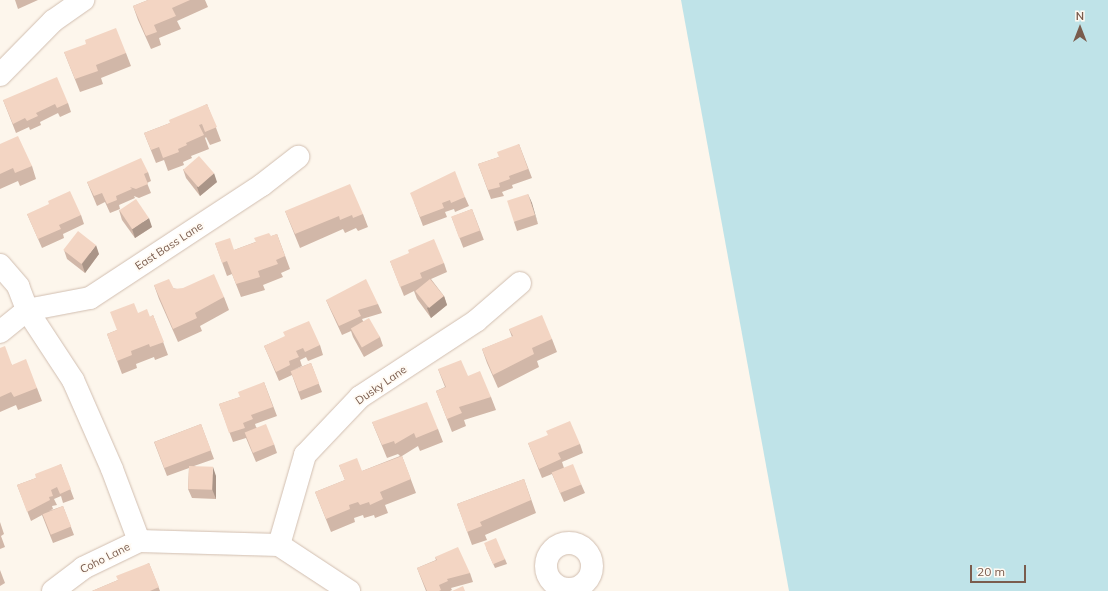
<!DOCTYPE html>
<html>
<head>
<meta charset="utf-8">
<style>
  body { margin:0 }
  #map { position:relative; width:1108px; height:591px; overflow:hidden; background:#fdf6ec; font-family:Mulish,sans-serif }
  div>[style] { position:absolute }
  .water>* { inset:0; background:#bfe3e8 }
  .roads { filter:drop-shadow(0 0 1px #d1beb0) drop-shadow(0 0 1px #d1beb0) }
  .minor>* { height:22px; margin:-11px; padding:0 11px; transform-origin:11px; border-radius:11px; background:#fff }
  .minor>.ring { margin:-11px; padding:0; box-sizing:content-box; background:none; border:22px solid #fff; border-radius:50% }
  .wall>* { inset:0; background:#d1b7a8; transform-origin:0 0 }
  .shaded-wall>* { inset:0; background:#aa9588 }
  .building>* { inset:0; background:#f3d5c3; transform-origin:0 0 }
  span { translate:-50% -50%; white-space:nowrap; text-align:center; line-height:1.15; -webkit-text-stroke:3.5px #fffaf3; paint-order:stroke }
  .street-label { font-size:11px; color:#7a5c4d }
  .north { position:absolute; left:1060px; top:8px; width:40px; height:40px; -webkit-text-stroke:3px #fffaf3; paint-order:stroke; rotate:0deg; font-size:11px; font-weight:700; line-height:16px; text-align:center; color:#7a5c4d }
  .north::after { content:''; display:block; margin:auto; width:14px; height:18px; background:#7a5c4d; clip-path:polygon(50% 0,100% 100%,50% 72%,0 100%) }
  .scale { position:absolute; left:970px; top:565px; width:56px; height:18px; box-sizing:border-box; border:2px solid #7a5c4d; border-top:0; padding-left:5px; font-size:12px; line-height:14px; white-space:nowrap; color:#7a5c4d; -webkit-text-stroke:3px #fffaf3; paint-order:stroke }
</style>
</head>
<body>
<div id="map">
  <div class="water">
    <i style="clip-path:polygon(681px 0,1108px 0,1108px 591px,789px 591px)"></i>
  </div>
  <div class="roads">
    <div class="minor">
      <i style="left:0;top:75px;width:76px;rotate:-45.5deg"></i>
      <i style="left:53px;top:21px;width:37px;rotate:-35deg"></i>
      <i style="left:0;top:265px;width:28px;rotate:49deg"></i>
      <i style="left:18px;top:286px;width:26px;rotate:69deg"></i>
      <i style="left:27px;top:310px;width:84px;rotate:56.7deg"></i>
      <i style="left:73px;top:380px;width:97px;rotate:66.3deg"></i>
      <i style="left:112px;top:469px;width:77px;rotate:69.4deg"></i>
      <i style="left:139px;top:541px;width:140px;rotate:1.6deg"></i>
      <i style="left:279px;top:545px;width:84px;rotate:33.3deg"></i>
      <i style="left:0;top:332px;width:35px;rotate:-39deg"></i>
      <i style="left:27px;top:310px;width:64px;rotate:-10.8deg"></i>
      <i style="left:90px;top:298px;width:206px;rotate:-33.3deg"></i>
      <i style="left:262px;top:185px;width:46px;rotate:-37.9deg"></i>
      <i class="ring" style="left:546px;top:543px;width:24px;height:24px"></i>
      <i style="left:279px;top:545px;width:94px;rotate:-73.9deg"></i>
      <i style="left:305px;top:455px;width:80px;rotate:-46.5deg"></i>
      <i style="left:360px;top:397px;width:139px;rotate:-33.2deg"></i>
      <i style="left:476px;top:321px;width:58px;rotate:-40.8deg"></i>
      <i style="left:53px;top:591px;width:38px;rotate:-37deg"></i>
      <i style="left:83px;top:568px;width:62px;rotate:-25.7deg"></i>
    </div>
  </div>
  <div class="wall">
    <i style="clip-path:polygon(15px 0,38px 0,18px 9px)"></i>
    <i style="clip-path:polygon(148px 0,205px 0,208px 7px,177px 21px,181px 29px,159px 38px,161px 45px,151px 49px,138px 20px,133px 6px)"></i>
    <i style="clip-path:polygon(64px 52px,126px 53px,131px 66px,101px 78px,103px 84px,80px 92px)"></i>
    <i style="clip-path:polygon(3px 100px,68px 103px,71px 112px,60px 117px,58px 113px,40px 122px,41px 125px,30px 130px,29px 127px,16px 133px)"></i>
    <i style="clip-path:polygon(207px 104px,221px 141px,210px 145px,206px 137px,205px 138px,209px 149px,191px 156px,192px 158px,183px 162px,184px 165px,168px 171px,164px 160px,156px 163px,144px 133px,170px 123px)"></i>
    <i style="clip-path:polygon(0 144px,32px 166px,36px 179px,20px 186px,18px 181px,0 189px)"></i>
    <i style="clip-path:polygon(519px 144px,532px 178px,512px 185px,513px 188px,502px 192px,504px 196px,491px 199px,478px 164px,499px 157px)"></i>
    <i style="clip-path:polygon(183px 169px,217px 182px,200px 196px,186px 178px)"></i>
    <i style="clip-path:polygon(148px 172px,151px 181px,147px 183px,151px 193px,139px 198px,134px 196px,135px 198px,119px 205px,120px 209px,110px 213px,105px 202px,97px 206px,87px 182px)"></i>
    <i style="clip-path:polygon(528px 194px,538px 224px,517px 231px,514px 222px)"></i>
    <i style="clip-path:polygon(465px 197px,469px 206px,455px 212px,454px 209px,445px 212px,447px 217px,423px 226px,414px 202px)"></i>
    <i style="left:472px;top:209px;width:33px;height:22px;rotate:69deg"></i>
    <i style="clip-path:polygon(119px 210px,152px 227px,135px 238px,122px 220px)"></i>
    <i style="clip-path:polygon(285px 211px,363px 214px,368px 227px,358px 231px,356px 228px,345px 233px,343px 229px,300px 248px)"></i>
    <i style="clip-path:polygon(27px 214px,81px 215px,84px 224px,63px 234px,64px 238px,42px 248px)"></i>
    <i style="clip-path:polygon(277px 234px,290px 269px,281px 273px,283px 277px,263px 285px,265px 290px,241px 297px,232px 274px,227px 276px,215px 243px,234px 250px)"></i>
    <i style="clip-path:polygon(64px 250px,99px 254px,85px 273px,67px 259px)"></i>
    <i style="clip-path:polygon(390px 261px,444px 263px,447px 272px,431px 279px,444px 296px,447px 305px,431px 318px,417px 299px,414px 291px,404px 296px)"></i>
    <i style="clip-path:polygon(154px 285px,224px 297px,229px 310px,200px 326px,202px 331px,178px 342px,159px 299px)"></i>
    <i style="clip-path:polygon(326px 300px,378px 304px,382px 313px,362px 319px,363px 321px,380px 337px,383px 346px,364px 357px,353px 337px,351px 331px,342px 335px,330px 309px)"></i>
    <i style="clip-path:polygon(138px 313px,150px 317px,153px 315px,168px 355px,155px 360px,154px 357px,136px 364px,137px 368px,122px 374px,107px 334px,117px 330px)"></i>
    <i style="clip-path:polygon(509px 329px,552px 339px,557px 352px,537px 361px,539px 367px,498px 388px,487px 363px,482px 349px,512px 337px)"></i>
    <i style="clip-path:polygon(285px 337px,320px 345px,323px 355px,308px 361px,306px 357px,300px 360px,302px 366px,293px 370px,311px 363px,322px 392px,301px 400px,292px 375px,279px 381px,268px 355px,264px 346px)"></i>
    <i style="clip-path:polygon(0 348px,12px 365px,37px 388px,42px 401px,18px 410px,16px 405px,0 412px)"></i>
    <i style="clip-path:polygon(438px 369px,468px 376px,491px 397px,496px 410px,464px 420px,466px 426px,452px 432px,436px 391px,445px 387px)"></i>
    <i style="clip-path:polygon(264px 382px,277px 416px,255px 424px,256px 427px,274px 444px,277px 453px,256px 462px,246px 438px,233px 442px,219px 404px,240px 397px)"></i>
    <i style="clip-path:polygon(372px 422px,438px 429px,443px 442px,420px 451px,418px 446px,402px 456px,416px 493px,385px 505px,388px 513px,375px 518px,374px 515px,364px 518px,363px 515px,354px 518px,355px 522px,331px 532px,315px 492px,345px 480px,339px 465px,362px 471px,400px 456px,398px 454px,387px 458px)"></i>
    <i style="clip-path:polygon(201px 424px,214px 459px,194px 466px,216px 476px,216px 499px,192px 498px,188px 489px,189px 468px,167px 476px,154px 442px)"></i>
    <i style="clip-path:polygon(528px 443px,580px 444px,583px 453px,562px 462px,564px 468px,581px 484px,585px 493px,564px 502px,552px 474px,542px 478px)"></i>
    <i style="clip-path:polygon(61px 464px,74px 499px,63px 503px,61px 496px,54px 499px,57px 505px,52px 506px,53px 509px,49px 511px,63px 506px,74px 535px,53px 543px,42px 515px,31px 521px,17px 485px,36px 478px)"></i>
    <i style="clip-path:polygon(524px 479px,536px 513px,485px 535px,487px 540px,472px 545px,457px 504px)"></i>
    <i style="clip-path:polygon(0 522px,4px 534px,1px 536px,5px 547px,0 549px)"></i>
    <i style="clip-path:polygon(486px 548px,505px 559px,507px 564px,495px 568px)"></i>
    <i style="clip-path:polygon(435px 557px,470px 573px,473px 582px,451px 588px,452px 590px,450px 591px,426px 591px,417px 568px,436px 560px)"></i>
    <i style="clip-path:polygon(149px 563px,160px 591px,92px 591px,118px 580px)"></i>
    <i style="clip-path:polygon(0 570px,5px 583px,0 586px)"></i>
  </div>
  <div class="shaded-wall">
    <i style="clip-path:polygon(214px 173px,217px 182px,200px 196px,197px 187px)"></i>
    <i style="clip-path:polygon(528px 194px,532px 203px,538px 224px)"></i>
    <i style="clip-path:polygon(149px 218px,152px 227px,135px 238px,132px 229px)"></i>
    <i style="clip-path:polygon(96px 245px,99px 254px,85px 273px,82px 264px)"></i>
    <i style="clip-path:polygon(444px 296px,447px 305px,431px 318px,427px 308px)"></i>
    <i style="clip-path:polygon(213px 467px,216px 476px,216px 499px,212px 489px)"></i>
  </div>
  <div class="building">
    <i style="clip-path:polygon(148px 0,190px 0,172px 8px,176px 16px,154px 25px,157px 32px,146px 36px,133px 6px)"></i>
    <i style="clip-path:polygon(116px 28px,126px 53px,96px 65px,98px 71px,75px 79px,64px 52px,86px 44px,85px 40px)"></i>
    <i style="clip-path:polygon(57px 77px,68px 103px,57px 108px,55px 104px,36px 113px,38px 116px,27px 121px,25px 118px,13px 124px,3px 100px)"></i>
    <i style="clip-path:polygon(207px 104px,217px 127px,205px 132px,202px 124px,199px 125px,204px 135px,186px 143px,187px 145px,178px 149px,179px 152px,163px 158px,159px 147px,151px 150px,144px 133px,170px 123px,169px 120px)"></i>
    <i style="clip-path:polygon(18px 136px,32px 166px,15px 173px,13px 168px,0 174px,0 144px)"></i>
    <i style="clip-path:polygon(519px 144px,528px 169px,509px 176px,510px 179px,499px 183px,500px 187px,488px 190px,478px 164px,499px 157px,497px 152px)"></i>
    <i style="left:199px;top:156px;width:23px;height:21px;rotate:49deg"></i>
    <i style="clip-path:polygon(141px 158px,148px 172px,144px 174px,148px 184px,136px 189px,130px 187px,132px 189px,116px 196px,117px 200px,107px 204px,102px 193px,94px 196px,87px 182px)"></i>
    <i style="clip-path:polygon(455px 171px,465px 197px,451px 203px,450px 200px,442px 203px,444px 208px,420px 217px,410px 193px)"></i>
    <i style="clip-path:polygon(350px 184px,363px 214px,353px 218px,352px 215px,340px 220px,339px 216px,295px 234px,285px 211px)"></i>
    <i style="clip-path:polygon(70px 191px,81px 215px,59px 225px,61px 229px,38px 239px,27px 214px,49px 204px,48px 201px)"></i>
    <i style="left:528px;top:194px;width:22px;height:22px;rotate:72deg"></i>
    <i style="left:136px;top:199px;width:23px;height:20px;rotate:56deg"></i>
    <i style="left:472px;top:209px;width:23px;height:22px;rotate:70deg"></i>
    <i style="left:78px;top:231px;width:23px;height:24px;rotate:38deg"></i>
    <i style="clip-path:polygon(269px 233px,271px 236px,277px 234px,285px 256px,276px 260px,278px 264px,258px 271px,260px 277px,236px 284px,227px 261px,222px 263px,215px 243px,230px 238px,234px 250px,256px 242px,254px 238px)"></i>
    <i style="clip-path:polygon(434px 239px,444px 263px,420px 273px,422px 278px,400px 287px,390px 261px,409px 253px,408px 250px)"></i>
    <i style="clip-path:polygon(214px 274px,224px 297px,195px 313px,197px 318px,173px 329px,154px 285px,169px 279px,174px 289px,183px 288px)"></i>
    <i style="clip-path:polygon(366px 279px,378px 304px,358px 310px,361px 316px,339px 326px,326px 300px)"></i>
    <i style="left:430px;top:279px;width:22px;height:19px;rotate:51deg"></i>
    <i style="clip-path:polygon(134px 303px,138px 313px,147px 309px,150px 317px,153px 315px,164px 342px,150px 347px,149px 344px,131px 351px,132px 355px,117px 361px,107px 334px,117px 330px,110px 312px)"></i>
    <i style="clip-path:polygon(542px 315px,552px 339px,532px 348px,534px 354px,493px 375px,482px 349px,513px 336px,509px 329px)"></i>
    <i style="left:369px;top:318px;width:22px;height:21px;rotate:60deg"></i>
    <i style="clip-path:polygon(309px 321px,320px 345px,305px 352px,303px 348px,296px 351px,299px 357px,289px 361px,290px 365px,276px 372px,264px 346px,285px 336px,283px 332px)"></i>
    <i style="clip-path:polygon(5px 346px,12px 365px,26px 359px,37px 388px,14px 397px,11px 392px,0 397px,0 348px)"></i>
    <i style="clip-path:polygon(461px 360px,468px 376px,480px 371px,491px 397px,459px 407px,462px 413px,447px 419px,436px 391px,446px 387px,438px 369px)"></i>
    <i style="left:311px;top:363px;width:22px;height:22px;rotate:68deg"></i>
    <i style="clip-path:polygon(264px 382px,273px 407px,251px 415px,253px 419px,243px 423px,245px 428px,229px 433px,219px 404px,240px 397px,238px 392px)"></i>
    <i style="clip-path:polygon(427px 402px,438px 429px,416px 438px,414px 433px,395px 444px,394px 441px,382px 445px,372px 422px)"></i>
    <i style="clip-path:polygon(570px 421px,580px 444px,558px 453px,561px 459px,539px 469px,528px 443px,548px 435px,546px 431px)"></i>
    <i style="left:201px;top:424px;width:28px;height:50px;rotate:69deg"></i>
    <i style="left:266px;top:424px;width:22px;height:23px;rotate:68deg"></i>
    <i style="clip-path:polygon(402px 456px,411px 479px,380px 492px,383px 499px,370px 505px,369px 502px,360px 505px,358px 502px,349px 505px,350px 509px,326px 519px,315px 492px,345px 480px,339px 465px,357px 458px,362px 471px)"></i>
    <i style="clip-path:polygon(61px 464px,71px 489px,60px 494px,57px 487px,51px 490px,53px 496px,49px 497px,50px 500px,27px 512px,17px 485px,36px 478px,35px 474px)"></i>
    <i style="left:573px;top:464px;width:22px;height:23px;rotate:68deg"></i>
    <i style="left:189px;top:466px;width:24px;height:23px;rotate:2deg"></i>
    <i style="clip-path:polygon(524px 479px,531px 500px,480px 522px,482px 526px,467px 532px,457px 504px)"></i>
    <i style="left:63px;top:506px;width:22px;height:22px;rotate:68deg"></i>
    <i style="left:496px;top:538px;width:23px;height:13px;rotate:67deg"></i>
    <i style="clip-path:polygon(458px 547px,470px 573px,447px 579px,448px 581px,439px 585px,441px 590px,439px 591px,427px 591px,417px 568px,437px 560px,435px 557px)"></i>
    <i style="clip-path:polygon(149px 563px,159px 587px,150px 591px,92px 591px,118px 580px,116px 576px)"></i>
    <i style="clip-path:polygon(463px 586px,465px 591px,452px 591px)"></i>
  </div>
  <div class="street-label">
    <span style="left:169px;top:246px;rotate:-33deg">East Bass Lane</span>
    <span style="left:381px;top:385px;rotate:-35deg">Dusky Lane</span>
    <span style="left:105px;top:558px;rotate:-27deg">Coho Lane</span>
  </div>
  <div class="north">N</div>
  <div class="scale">20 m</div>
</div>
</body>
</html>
